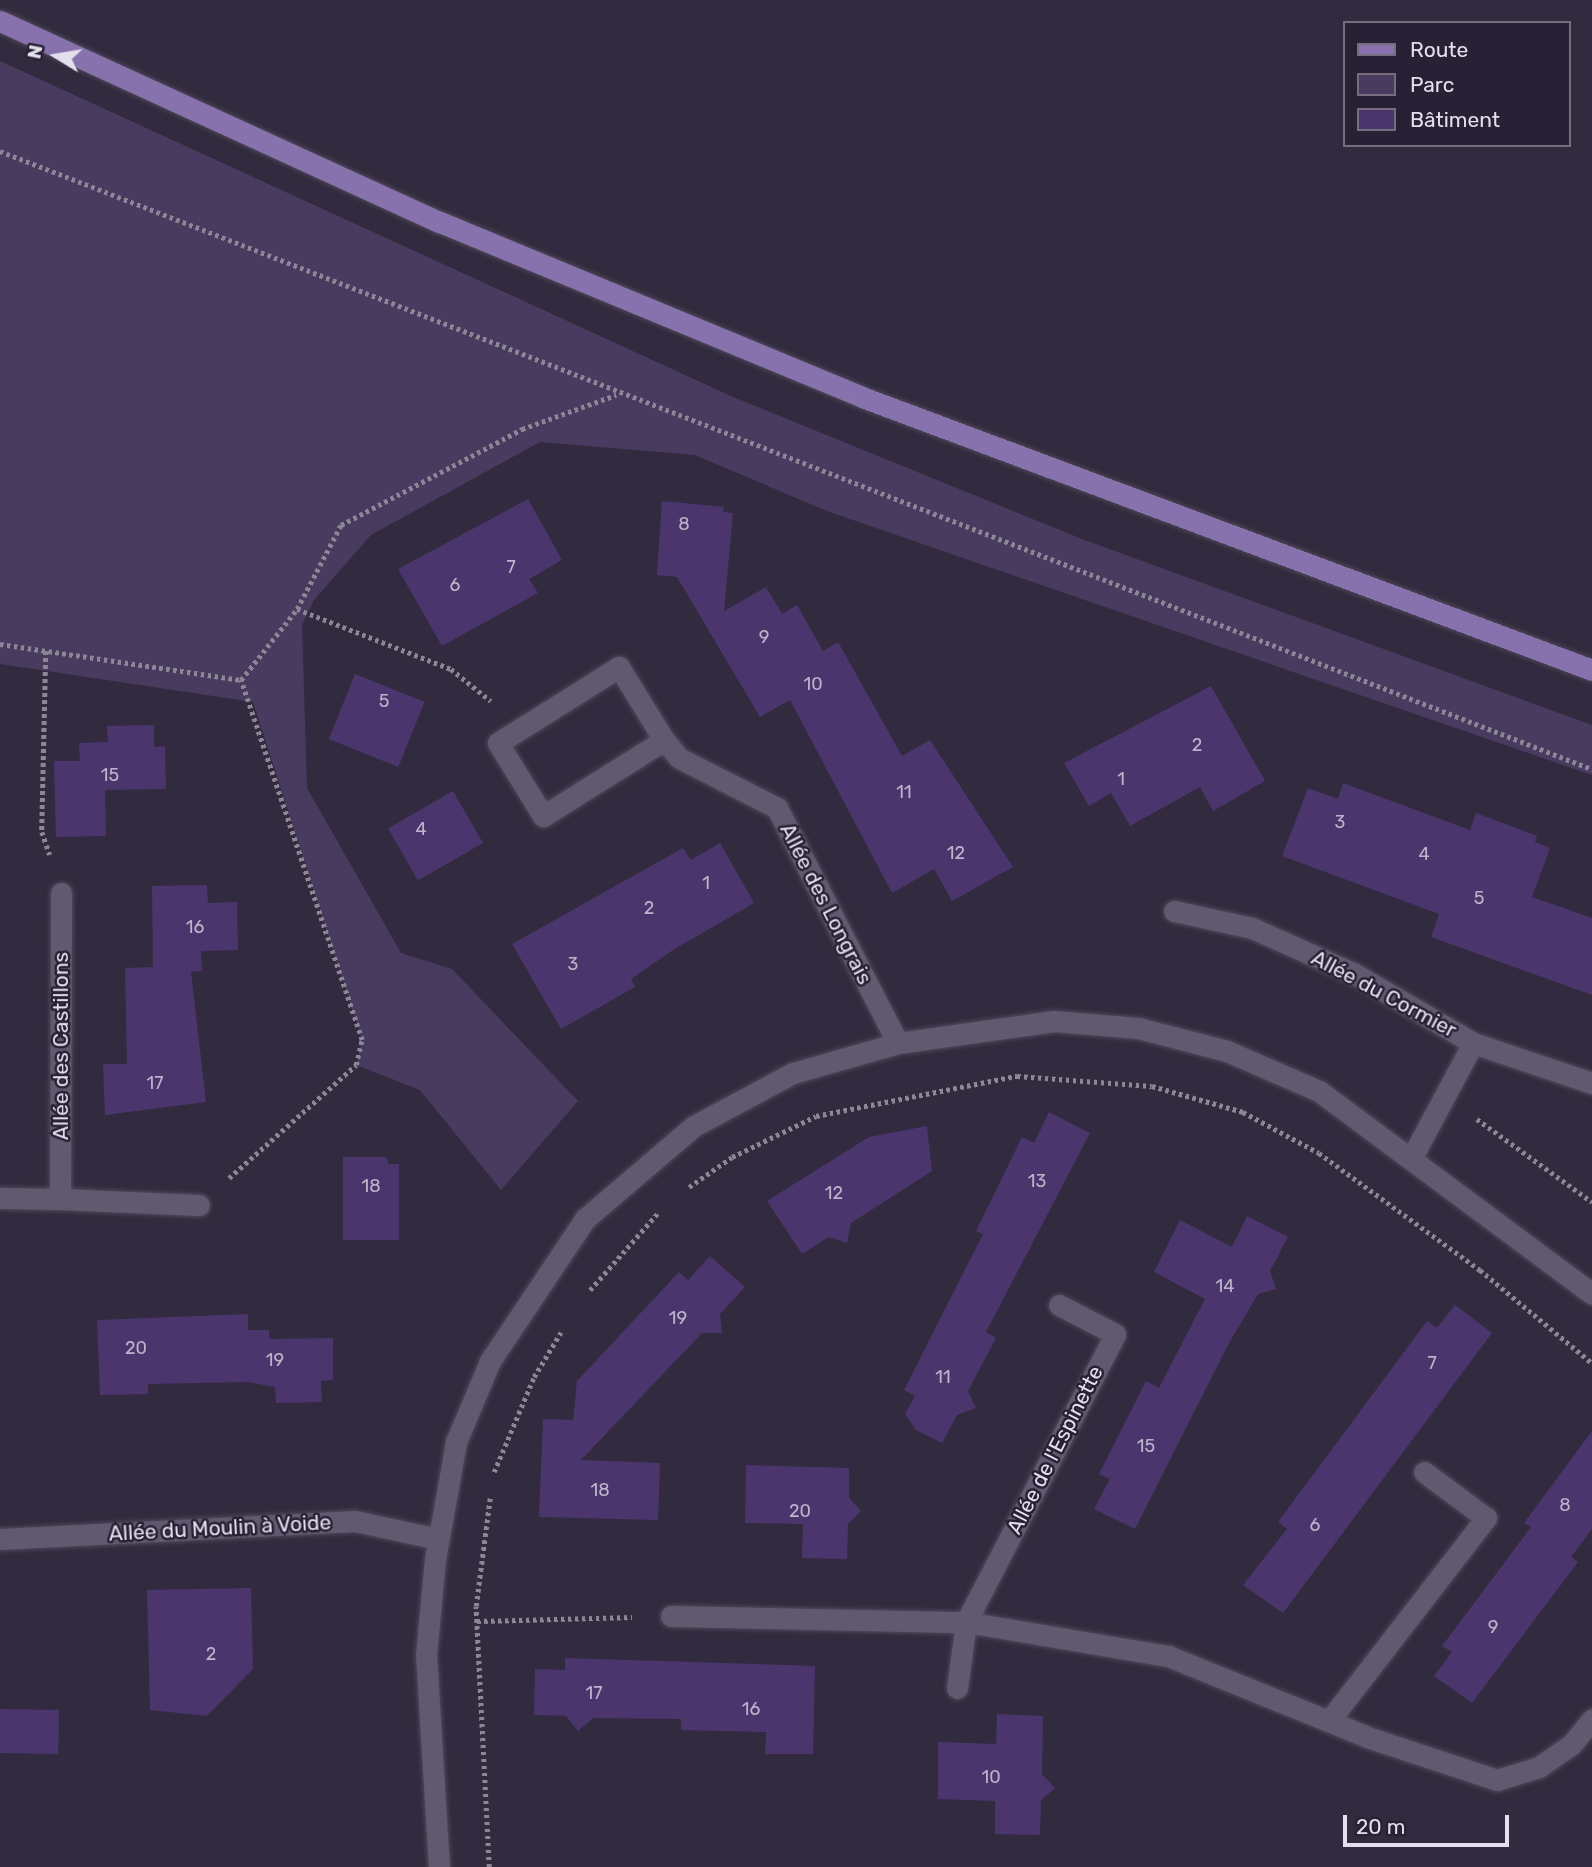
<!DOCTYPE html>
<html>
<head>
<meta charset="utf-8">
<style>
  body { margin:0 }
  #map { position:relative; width:1592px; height:1867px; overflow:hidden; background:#322b3f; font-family:Rubik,sans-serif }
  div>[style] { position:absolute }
  .green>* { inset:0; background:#483b5f }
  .building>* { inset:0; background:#4b356d; transform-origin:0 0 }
  .path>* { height:4.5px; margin-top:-2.25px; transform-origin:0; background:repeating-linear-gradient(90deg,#8c8797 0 3.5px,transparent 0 7px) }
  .roads { filter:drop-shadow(0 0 2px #4e4859) drop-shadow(0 0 2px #4e4859) }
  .minor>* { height:21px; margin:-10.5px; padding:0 10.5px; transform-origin:10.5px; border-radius:10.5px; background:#615970 }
  .major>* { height:21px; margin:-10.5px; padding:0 10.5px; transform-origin:10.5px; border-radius:10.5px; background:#8772ae }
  span { translate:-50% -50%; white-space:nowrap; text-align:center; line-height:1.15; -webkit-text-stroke:5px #282135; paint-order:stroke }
  .number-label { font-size:18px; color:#bdb4cc }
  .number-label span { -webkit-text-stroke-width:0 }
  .street-label { font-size:21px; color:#e3dfec }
  .legend { position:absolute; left:1343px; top:21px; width:228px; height:126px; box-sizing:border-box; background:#282135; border:2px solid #736d7e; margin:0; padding:9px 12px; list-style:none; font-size:21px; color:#e3dfec }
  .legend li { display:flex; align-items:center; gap:14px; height:35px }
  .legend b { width:35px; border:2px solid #736d7e }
  .north { position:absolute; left:21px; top:21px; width:70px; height:70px; -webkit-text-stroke:5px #282135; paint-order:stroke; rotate:281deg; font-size:19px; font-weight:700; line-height:28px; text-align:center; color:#e3dfec }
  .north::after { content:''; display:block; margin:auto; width:24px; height:32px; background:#e3dfec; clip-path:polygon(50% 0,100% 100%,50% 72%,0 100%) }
  .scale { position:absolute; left:1343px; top:1815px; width:166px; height:32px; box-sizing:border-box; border:4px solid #e3dfec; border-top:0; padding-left:9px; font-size:21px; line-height:24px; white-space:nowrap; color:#e3dfec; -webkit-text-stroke:5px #282135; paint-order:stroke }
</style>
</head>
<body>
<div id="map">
  <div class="green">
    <i style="clip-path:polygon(0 61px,733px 397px,1082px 539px,1592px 725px,1592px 775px,827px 511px,695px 455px,540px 442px,371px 535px,314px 600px,302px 625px,307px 788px,401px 953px,452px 969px,578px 1101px,501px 1190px,420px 1090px,356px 1065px,362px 1040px,253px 702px,0 664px)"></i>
  </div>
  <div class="building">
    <i style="clip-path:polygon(528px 499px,562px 560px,529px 579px,538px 593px,442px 646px,398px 569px)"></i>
    <i style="clip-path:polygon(662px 501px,724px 507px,723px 512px,733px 513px,724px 611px,766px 587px,782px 614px,797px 605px,823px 651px,838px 642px,902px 756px,930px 740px,1013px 867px,952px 901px,934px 869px,892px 893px,790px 700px,760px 717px,677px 577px,657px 575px)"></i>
    <i style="left:355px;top:674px;width:75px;height:70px;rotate:22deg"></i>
    <i style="clip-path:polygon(1211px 686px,1265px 781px,1213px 811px,1200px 787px,1130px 826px,1111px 793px,1089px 806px,1064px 763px)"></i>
    <i style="clip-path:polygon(154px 725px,154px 747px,165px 746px,166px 789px,105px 790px,106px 836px,56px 837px,54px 761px,80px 761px,79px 743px,108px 742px,107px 726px)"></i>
    <i style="clip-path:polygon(1343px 783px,1470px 830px,1476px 813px,1537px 836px,1535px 842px,1550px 848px,1532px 897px,1592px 918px,1592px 995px,1431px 937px,1439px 914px,1282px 856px,1308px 788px,1338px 799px)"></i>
    <i style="left:453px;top:791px;width:60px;height:75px;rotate:60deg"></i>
    <i style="clip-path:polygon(720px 843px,754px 903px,673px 950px,631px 979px,635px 987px,561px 1029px,512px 944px,683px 848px,691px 860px)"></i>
    <i style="clip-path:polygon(207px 885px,208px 903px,237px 902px,238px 950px,201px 951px,202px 971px,191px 972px,206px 1102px,105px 1115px,103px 1064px,127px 1064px,125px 968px,153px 967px,152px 886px)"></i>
    <i style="clip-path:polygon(1049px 1112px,1090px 1133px,986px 1332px,996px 1338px,968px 1391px,976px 1408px,957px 1415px,942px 1443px,916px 1430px,905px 1414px,915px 1396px,904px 1390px,983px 1234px,976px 1231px,1022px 1137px,1034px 1143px)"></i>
    <i style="clip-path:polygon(927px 1126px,932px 1171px,851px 1223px,847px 1243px,829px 1237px,802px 1254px,767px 1201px,869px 1137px)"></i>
    <i style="clip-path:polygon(343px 1157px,387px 1157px,388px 1164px,399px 1164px,399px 1240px,343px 1240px)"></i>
    <i style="clip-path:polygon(1247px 1216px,1288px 1237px,1270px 1271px,1276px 1289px,1258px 1294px,1229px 1343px,1135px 1529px,1094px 1509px,1110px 1479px,1099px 1474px,1146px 1381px,1159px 1388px,1205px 1299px,1154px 1272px,1180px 1220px,1232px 1247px)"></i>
    <i style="clip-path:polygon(710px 1256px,745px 1287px,720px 1314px,722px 1333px,702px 1333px,581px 1460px,660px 1463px,658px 1520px,539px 1517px,543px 1419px,573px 1420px,577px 1381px,679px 1272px,688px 1280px)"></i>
    <i style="clip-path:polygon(1455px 1305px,1492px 1333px,1283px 1613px,1243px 1585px,1287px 1529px,1278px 1522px,1427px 1321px,1437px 1328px)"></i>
    <i style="clip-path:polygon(248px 1314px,248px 1330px,269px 1330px,269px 1339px,333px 1338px,333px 1380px,321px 1381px,322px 1402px,276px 1403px,275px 1387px,247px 1382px,148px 1384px,148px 1394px,100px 1395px,97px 1320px)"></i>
    <i style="clip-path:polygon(1592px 1431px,1592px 1529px,1571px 1557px,1578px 1562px,1472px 1703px,1434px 1676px,1452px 1652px,1442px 1646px,1531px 1527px,1524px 1523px)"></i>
    <i style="clip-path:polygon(746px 1465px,849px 1468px,849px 1498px,861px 1511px,848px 1524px,847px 1559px,802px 1558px,803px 1524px,745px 1523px)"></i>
    <i style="clip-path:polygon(251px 1588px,253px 1669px,207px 1716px,150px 1710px,147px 1590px)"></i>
    <i style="clip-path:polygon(565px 1658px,815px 1666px,813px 1754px,765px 1754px,766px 1732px,681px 1730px,681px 1719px,593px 1718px,578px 1731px,566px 1716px,534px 1715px,535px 1669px,565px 1670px)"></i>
    <i style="left:0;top:1709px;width:59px;height:44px;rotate:1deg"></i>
    <i style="clip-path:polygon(997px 1714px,1043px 1716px,1042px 1774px,1055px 1788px,1041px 1800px,1040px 1835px,995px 1834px,995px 1801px,938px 1799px,938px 1742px,996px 1744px)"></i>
  </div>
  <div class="path">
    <i style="left:0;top:151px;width:1708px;rotate:21.22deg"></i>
    <i style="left:297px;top:609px;width:165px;rotate:21.3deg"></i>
    <i style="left:451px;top:669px;width:51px;rotate:38.7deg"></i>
    <i style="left:0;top:644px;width:244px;rotate:8.5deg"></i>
    <i style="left:241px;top:680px;width:90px;rotate:-51.7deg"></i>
    <i style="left:297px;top:609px;width:95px;rotate:-62.4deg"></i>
    <i style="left:341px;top:525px;width:205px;rotate:-27.9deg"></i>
    <i style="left:522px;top:429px;width:100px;rotate:-19.9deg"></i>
    <i style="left:46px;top:651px;width:181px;rotate:91.3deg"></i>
    <i style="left:42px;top:832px;width:24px;rotate:71deg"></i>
    <i style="left:1477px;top:1119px;width:142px;rotate:35.8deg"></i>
    <i style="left:229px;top:1178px;width:170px;rotate:-41.7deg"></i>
    <i style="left:356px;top:1065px;width:26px;rotate:-77deg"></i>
    <i style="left:362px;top:1040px;width:380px;rotate:-108.6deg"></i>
    <i style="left:689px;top:1187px;width:52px;rotate:-34.9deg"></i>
    <i style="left:732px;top:1157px;width:93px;rotate:-26deg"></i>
    <i style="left:816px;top:1116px;width:205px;rotate:-11.3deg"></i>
    <i style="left:1017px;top:1076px;width:135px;rotate:4.2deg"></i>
    <i style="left:1152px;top:1086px;width:95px;rotate:15.9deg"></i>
    <i style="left:1243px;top:1112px;width:86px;rotate:28.3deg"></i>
    <i style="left:1319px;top:1153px;width:199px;rotate:36deg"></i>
    <i style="left:1480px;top:1270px;width:146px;rotate:39.7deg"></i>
    <i style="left:590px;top:1290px;width:103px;rotate:-48.6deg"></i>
    <i style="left:494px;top:1472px;width:103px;rotate:-67.2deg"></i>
    <i style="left:534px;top:1377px;width:52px;rotate:-59deg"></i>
    <i style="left:477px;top:1621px;width:155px;rotate:-1.5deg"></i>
    <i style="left:489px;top:1867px;width:261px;rotate:-92.9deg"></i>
    <i style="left:476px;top:1606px;width:109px;rotate:-82.6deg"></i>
  </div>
  <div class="roads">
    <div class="minor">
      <i style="left:664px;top:740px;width:86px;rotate:-121.7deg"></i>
      <i style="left:619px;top:667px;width:143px;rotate:147.9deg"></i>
      <i style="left:498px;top:743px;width:86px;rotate:58.3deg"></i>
      <i style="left:543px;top:816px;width:143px;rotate:-32.1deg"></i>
      <i style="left:664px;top:740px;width:23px;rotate:50deg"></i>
      <i style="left:679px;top:758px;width:110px;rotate:27deg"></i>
      <i style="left:777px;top:808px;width:264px;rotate:62.8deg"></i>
      <i style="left:1174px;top:911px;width:80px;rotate:12.3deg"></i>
      <i style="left:1252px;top:928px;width:113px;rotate:24.1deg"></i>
      <i style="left:1355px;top:974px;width:137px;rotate:30.3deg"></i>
      <i style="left:1473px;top:1043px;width:126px;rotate:18.6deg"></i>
      <i style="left:1412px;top:1157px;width:129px;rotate:-61.8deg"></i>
      <i style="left:0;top:1198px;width:60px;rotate:1deg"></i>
      <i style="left:60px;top:1199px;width:306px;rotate:-89.8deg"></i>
      <i style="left:60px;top:1199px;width:139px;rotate:2.5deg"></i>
      <i style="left:0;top:1539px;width:355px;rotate:-2.9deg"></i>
      <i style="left:355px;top:1521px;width:85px;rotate:12.2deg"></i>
      <i style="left:671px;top:1616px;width:295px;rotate:1.2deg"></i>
      <i style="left:966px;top:1622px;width:205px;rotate:9.6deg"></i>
      <i style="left:1168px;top:1656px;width:215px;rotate:22.1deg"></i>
      <i style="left:1367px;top:1737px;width:137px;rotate:18.3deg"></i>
      <i style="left:1497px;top:1780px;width:44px;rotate:-17.2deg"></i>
      <i style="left:1539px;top:1767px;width:40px;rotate:-34.9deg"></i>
      <i style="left:1572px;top:1744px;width:32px;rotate:-51deg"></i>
      <i style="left:957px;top:1688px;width:67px;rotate:-82.2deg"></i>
      <i style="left:966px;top:1622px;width:324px;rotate:-62.6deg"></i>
      <i style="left:1115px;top:1334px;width:63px;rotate:-152.6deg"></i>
      <i style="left:1329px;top:1721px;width:257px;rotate:-52.3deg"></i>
      <i style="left:1486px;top:1518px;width:77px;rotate:-143.4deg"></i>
      <i style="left:439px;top:1867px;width:212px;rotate:-93.5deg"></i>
      <i style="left:426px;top:1655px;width:95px;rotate:-84.6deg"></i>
      <i style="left:435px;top:1560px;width:120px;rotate:-79.9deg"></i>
      <i style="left:456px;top:1442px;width:88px;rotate:-67.2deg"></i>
      <i style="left:490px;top:1361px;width:171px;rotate:-56.2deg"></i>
      <i style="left:585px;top:1219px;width:143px;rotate:-40.5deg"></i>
      <i style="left:694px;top:1126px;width:112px;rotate:-28.2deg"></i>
      <i style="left:793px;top:1073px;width:109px;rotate:-15.9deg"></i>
      <i style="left:898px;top:1043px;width:158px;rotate:-8deg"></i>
      <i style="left:1054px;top:1021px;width:84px;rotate:4.8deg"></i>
      <i style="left:1138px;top:1028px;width:92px;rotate:14.5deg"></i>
      <i style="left:1227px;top:1051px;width:100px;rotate:23.5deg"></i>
      <i style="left:1319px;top:1091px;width:340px;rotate:36.6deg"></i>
    </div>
    <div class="major">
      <i style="left:0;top:21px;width:484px;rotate:24.6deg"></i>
      <i style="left:440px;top:222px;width:457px;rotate:22.5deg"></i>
      <i style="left:862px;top:397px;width:779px;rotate:20.5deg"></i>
    </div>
  </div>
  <div class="number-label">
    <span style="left:684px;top:524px">8</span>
    <span style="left:511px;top:567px">7</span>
    <span style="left:455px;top:585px">6</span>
    <span style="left:764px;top:637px">9</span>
    <span style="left:813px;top:684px">10</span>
    <span style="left:384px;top:701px">5</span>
    <span style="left:1197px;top:745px">2</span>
    <span style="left:110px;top:775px">15</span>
    <span style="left:1121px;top:779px">1</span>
    <span style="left:904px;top:792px">11</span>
    <span style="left:1340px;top:822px">3</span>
    <span style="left:421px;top:829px">4</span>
    <span style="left:956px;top:853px">12</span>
    <span style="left:1424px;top:854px">4</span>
    <span style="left:706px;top:883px">1</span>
    <span style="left:1479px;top:898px">5</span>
    <span style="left:649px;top:908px">2</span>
    <span style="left:195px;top:927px">16</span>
    <span style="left:573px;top:964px">3</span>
    <span style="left:155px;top:1083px">17</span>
    <span style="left:1037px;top:1181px">13</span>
    <span style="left:371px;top:1186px">18</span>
    <span style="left:834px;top:1193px">12</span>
    <span style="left:1225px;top:1286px">14</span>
    <span style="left:678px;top:1318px">19</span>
    <span style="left:136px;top:1348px">20</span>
    <span style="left:275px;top:1360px">19</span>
    <span style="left:1432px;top:1363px">7</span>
    <span style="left:943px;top:1377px">11</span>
    <span style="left:1146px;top:1446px">15</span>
    <span style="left:600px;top:1490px">18</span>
    <span style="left:1565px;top:1505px">8</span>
    <span style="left:800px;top:1511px">20</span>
    <span style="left:1315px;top:1525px">6</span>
    <span style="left:1493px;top:1627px">9</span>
    <span style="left:211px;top:1654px">2</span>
    <span style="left:594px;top:1693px">17</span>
    <span style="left:751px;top:1709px">16</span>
    <span style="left:991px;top:1777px">10</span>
  </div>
  <div class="street-label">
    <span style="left:826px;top:904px;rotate:63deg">Allée des Longrais</span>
    <span style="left:1384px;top:994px;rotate:28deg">Allée du Cormier</span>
    <span style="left:61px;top:1046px;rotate:-90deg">Allée des Castillons</span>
    <span style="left:1055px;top:1450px;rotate:-63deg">Allée de l'Espinette</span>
    <span style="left:220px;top:1528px;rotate:-3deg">Allée du Moulin à Voide</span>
  </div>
  <ul class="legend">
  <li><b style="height:9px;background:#8772ae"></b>Route</li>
  <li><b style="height:19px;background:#483b5f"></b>Parc</li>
  <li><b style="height:19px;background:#4b356d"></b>Bâtiment</li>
  </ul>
  <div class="north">N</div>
  <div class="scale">20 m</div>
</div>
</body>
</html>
